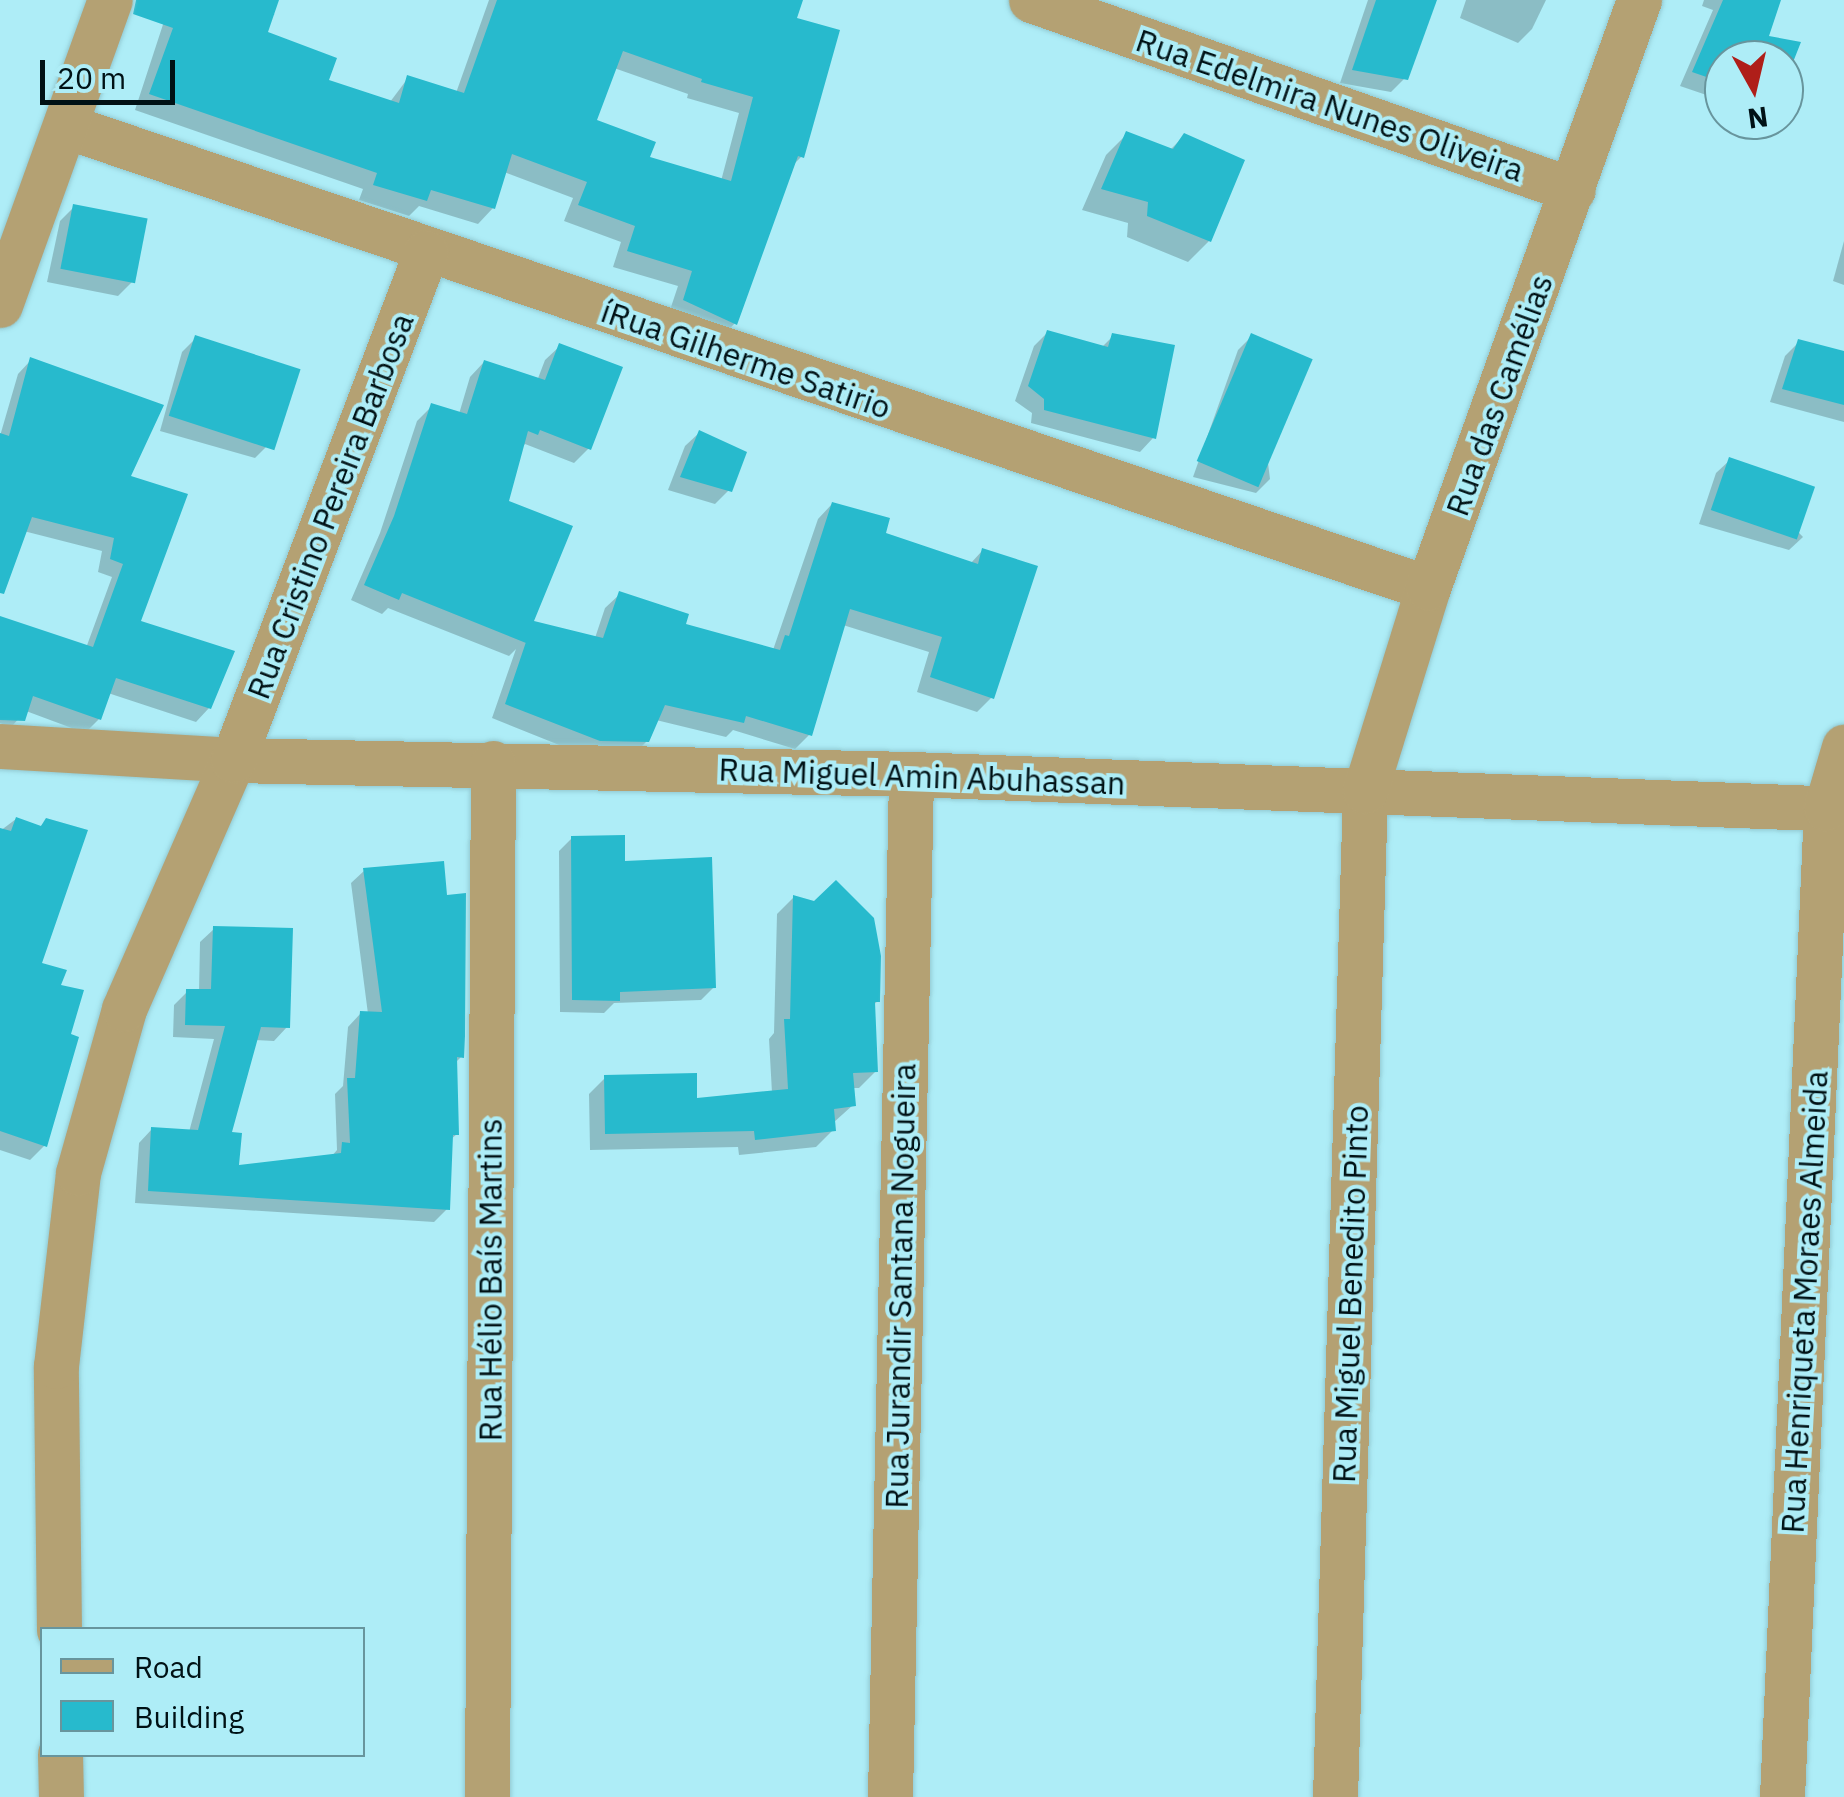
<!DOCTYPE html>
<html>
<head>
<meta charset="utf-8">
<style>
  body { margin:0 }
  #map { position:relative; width:1844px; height:1797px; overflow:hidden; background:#aeedf7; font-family:"IBM Plex Sans",sans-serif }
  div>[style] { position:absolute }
  .shadow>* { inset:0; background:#0003 }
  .building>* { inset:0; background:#27bacd; transform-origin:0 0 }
  .roads { filter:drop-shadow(0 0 2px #92cad3) drop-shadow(0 0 2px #92cad3) }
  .street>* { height:45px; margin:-22.5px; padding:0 22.5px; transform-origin:22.5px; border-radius:22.5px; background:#b4a173 }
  span { translate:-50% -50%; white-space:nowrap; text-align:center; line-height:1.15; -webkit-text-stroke:8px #aeedf7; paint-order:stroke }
  .street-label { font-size:32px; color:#001115 }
  .legend { position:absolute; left:40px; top:1627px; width:325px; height:130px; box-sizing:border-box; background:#aeedf7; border:2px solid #68959d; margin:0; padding:12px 18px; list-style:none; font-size:30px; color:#001115 }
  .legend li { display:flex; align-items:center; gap:20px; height:50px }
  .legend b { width:50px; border:2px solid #68959d }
  .north { position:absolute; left:1704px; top:40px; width:100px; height:100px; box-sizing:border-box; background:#aeedf7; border:2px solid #68959d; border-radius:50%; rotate:172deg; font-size:28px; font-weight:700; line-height:40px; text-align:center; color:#001115 }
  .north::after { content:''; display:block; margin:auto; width:35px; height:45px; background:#af1e19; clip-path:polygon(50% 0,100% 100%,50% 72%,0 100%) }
  .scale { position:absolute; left:40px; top:60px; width:135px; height:45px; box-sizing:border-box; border:5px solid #001115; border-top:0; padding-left:12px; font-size:30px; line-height:35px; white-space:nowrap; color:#001115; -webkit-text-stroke:8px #aeedf7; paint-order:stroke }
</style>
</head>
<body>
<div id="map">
  <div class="shadow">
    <i style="clip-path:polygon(evenodd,171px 0,275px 0,266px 34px,325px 81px,390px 102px,408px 78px,456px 93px,489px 0,799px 0,794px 20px,802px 156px,792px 166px,735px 323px,720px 339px,668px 316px,678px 286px,613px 267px,621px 242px,564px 221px,573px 198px,504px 172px,493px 208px,478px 224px,419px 206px,409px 216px,359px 200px,363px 189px,135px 110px,171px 0,614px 68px,688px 94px,687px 98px,739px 113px,721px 181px,647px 158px,594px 121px,614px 68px)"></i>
    <i style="clip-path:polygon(1368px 0,1434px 0,1405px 78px,1391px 92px,1340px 83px)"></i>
    <i style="clip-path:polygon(1466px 0,1546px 0,1532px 29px,1518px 43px,1460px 18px)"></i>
    <i style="clip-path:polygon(1704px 0,1778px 0,1766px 38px,1798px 44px,1784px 79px,1784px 60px,1724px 60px,1724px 101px,1680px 86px,1713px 10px,1702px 6px)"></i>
    <i style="clip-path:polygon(1127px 134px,1170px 150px,1184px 136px,1209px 241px,1188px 262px,1127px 237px,1128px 223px,1082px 210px,1106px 155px)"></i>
    <i style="clip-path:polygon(74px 207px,132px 282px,118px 296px,47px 282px,60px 221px)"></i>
    <i style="clip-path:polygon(1844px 241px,1844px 285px,1833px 281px)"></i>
    <i style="clip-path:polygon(1048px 332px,1101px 348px,1113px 336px,1153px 438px,1140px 452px,1031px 423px,1032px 413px,1015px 401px,1034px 346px)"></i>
    <i style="clip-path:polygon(1252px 336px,1270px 479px,1256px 493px,1193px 477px,1238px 350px)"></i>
    <i style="clip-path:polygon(196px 338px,269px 444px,255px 458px,160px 431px,182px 352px)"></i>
    <i style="clip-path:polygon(1799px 342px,1844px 354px,1844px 422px,1770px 402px,1785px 356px)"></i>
    <i style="clip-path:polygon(560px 346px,589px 448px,574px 463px,525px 444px,521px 448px,506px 502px,531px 622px,595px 638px,605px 608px,620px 594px,683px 626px,773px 650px,818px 519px,832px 504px,883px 535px,970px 564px,982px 551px,992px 697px,977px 712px,917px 692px,929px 652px,843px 625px,810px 734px,795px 749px,733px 730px,726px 737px,656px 720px,647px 741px,632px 756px,584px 755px,492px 718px,516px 649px,509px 656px,388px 608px,382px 614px,351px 600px,380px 533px,417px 421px,432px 406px,459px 414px,470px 377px,484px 362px,537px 381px,545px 360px)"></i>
    <i style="clip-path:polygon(31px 360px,128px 478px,138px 623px,209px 708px,196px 722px,108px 693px,99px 719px,85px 733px,26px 711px,11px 727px,0 723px,0 648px,86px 648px,112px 577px,98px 572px,102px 551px,0 525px,0 436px,18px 374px)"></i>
    <i style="clip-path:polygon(699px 433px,729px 490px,715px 504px,668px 490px,685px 446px)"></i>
    <i style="clip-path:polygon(1730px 460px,1803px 537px,1789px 550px,1699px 524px,1716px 473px)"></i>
    <i style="clip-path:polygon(16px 819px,39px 828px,47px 820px,39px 965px,58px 986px,45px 1145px,30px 1160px,0 1150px,0 831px)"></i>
    <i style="clip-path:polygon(572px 838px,622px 864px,714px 987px,701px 1000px,614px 1003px,604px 1013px,560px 1012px,559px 851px)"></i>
    <i style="clip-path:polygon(365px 870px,461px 1057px,455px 1063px,457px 1134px,450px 1140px,447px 1209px,434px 1222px,135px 1203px,139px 1143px,152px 1129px,189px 1132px,214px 1039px,173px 1037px,174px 1005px,187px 992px,199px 992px,200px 942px,214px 929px,287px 1027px,274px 1041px,255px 1040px,229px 1134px,237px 1168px,331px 1157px,337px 1150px,335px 1094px,343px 1086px,348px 1027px,361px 1013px,368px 1014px,351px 883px)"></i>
    <i style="clip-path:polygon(793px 898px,878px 1001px,873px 1005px,876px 1071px,859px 1088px,852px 1088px,853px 1105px,833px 1123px,833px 1130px,816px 1147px,739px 1155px,738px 1147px,590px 1150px,589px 1094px,605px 1078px,695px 1101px,772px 1093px,769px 1039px,774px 1033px,777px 914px)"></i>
  </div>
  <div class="building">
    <i style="clip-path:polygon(evenodd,136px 0,279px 0,268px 32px,337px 58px,329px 80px,399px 103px,407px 75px,464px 93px,497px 0,803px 0,797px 18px,840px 30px,804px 158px,798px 156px,737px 325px,683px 300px,692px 271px,627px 251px,635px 226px,578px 205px,587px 182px,512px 154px,495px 209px,431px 190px,427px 201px,373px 185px,377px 173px,149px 94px,173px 28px,133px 14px,136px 0,623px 51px,702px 79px,701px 82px,753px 97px,731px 181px,650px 157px,656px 142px,597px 120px,623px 51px)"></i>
    <i style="clip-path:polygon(1376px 0,1437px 0,1408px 80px,1352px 70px)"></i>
    <i style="clip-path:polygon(1723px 0,1781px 0,1769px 36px,1801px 42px,1784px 85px,1784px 60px,1724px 60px,1724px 83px,1692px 72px)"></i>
    <i style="clip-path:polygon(1126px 131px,1173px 149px,1184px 133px,1245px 160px,1211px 242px,1147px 216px,1148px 202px,1101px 189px)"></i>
    <i style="left:73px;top:204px;width:76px;height:66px;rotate:11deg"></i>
    <i style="clip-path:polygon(1047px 330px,1108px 347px,1112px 333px,1175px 345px,1156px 439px,1044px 410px,1044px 399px,1028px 386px)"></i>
    <i style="left:1251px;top:333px;width:67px;height:139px;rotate:23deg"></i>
    <i style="left:195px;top:335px;width:111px;height:85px;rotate:18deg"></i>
    <i style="clip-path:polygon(1798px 339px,1844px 351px,1844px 405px,1782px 389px)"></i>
    <i style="clip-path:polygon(559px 343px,623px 367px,591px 450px,540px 430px,538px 435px,528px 431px,509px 501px,573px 526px,534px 621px,603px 638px,619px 591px,689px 614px,686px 624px,780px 650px,785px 635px,789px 636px,832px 502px,890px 518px,886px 533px,978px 564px,982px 548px,1038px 566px,994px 699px,930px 677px,942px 637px,850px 609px,812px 736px,746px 716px,744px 723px,665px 705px,649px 742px,600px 741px,505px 704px,527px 639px,526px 643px,402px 593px,399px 600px,364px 585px,394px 516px,431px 403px,467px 414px,484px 360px,545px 380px)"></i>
    <i style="clip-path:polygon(30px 357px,164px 405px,131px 476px,188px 494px,141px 621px,235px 651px,211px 709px,116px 678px,101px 720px,33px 696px,25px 721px,0 720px,0 616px,93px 647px,123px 564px,110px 559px,114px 538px,32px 517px,4px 594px,0 593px,0 433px,9px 436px)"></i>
    <i style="clip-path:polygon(699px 430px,747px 452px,732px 492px,680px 477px)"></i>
    <i style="left:1729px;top:457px;width:91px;height:56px;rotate:19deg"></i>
    <i style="clip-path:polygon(16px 817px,41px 826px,46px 818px,88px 830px,42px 963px,67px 970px,61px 985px,84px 990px,71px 1034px,79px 1037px,47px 1147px,0 1131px,0 828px,11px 831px)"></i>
    <i style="clip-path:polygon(625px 835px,625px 861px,712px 857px,716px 988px,620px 992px,620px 1001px,572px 1000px,571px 836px)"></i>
    <i style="clip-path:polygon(444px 861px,447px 895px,466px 893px,465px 1036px,464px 1058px,457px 1057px,459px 1135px,453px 1135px,450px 1210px,148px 1191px,151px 1127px,198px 1130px,225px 1026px,185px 1025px,186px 989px,211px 989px,213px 926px,293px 928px,290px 1028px,261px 1027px,232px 1132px,242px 1133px,239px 1165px,341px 1153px,342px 1142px,350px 1143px,347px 1078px,355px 1078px,360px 1011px,382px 1012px,363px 868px)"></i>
    <i style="clip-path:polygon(836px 880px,874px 918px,881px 956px,880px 1002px,875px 1002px,878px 1072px,853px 1073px,856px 1106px,834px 1109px,836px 1131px,755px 1140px,754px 1131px,605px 1134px,604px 1075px,697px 1073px,697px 1098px,788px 1089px,784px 1019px,790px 1019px,793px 895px,814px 901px)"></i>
  </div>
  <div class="roads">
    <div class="street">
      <i style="left:1031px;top:0;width:574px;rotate:19.32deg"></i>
      <i style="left:66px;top:126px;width:1438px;rotate:18.74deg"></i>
      <i style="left:0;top:305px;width:324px;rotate:-70.2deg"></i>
      <i style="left:0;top:746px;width:233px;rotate:3.4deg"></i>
      <i style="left:233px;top:760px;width:678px;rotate:1.18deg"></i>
      <i style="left:911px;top:774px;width:934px;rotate:2.15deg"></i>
      <i style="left:59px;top:1630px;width:264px;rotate:-90.7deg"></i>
      <i style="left:56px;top:1366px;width:194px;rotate:-83.5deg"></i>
      <i style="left:78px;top:1173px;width:170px;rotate:-74.3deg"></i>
      <i style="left:124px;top:1009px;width:272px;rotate:-66.4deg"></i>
      <i style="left:233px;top:760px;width:543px;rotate:-69.2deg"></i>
      <i style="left:60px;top:1754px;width:43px;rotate:88.7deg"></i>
      <i style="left:487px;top:1797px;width:1034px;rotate:-89.67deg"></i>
      <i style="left:890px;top:1797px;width:1023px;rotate:-88.82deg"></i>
      <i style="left:1335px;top:1797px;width:1006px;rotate:-88.29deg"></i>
      <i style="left:1365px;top:791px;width:213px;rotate:-72.8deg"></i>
      <i style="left:1428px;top:588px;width:625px;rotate:-70.26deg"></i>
      <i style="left:1782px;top:1797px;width:990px;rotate:-87.45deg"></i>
      <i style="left:1826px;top:808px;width:64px;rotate:-73.6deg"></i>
    </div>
  </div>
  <div class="street-label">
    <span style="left:1330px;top:105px;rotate:19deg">Rua Edelmira Nunes Oliveira</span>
    <span style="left:746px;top:359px;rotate:19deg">íRua Gilherme Satirio</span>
    <span style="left:1499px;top:395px;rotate:-70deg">Rua das Camélias</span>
    <span style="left:330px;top:506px;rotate:-69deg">Rua Cristino Pereira Barbosa</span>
    <span style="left:922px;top:776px;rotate:2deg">Rua Miguel Amin Abuhassan</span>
    <span style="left:490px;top:1280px;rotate:-90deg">Rua Hélio Baís Martins</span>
    <span style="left:900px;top:1286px;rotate:-89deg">Rua Jurandir Santana Nogueira</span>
    <span style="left:1350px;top:1294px;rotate:-88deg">Rua Miguel Benedito Pinto</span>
    <span style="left:1804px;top:1302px;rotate:-87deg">Rua Henriqueta Moraes Almeida</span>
  </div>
  <ul class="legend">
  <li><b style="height:12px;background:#b4a173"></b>Road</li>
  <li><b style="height:28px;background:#27bacd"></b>Building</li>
  </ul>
  <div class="north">N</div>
  <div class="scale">20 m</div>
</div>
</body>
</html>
